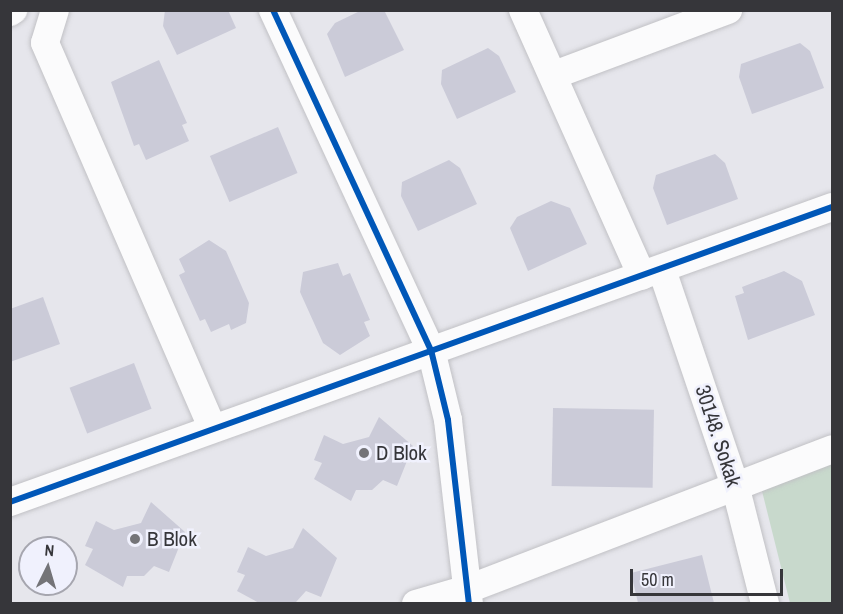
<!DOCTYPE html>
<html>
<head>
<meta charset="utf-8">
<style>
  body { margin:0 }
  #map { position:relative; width:843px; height:614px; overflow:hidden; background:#e6e6ec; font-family:"Archivo Narrow",sans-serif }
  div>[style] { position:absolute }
  .green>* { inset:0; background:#c8d9cc }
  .building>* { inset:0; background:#cbcbd8; transform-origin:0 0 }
  .roads { filter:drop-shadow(0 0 2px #c1c1c5) drop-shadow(0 0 2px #c1c1c5) }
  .minor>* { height:28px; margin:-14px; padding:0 14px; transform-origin:14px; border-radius:14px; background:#fbfbfc }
  .cycleway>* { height:6px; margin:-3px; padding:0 3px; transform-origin:3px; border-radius:3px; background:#0057b8 }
  .dots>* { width:16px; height:16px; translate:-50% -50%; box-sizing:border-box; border:3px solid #f0f1fd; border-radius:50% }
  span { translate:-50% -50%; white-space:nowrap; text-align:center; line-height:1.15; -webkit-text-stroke:5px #f0f1fd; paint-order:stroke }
  .street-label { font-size:21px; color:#36363a }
  .poi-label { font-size:21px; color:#36363a }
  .left { translate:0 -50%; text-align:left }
  .frame { position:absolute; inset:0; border:12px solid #36363a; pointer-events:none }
  .north { position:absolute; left:18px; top:536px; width:60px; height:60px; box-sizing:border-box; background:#f0f1fd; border:2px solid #a6a6af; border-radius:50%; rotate:5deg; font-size:16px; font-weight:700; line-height:24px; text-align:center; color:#36363a }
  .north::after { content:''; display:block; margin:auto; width:21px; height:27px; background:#747478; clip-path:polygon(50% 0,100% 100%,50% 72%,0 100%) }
  .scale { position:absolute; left:630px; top:569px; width:153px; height:27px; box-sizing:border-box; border:3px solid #36363a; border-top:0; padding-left:8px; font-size:18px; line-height:21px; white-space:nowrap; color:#36363a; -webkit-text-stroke:4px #f0f1fd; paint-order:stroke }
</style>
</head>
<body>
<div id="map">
  <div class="green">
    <i style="clip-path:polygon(832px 461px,832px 603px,790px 603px,761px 487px)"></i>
  </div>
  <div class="building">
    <i style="clip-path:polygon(165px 10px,228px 10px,236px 28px,177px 55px,163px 26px)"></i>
    <i style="clip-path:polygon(362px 10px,384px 10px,404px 50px,345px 77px,327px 34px,335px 23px)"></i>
    <i style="clip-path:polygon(800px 43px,810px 51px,824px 88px,752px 114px,739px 77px,741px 64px)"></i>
    <i style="clip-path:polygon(488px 48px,499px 56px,516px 92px,457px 119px,441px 84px,442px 70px)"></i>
    <i style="clip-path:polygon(159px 60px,187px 123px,182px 125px,189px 141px,146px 160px,139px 144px,134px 146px,111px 82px)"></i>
    <i style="left:278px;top:127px;width:50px;height:74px;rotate:67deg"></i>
    <i style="clip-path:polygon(715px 154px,725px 163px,738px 199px,667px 225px,653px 188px,656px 175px)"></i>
    <i style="clip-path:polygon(449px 160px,460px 168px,477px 204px,418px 231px,401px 196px,402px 182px)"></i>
    <i style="clip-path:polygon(551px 201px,570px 208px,587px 244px,528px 271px,510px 228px,517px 217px)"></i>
    <i style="clip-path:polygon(209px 240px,226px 251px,249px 303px,246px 323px,231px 330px,229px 324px,211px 332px,205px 319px,200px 321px,179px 275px,185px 272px,179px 259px)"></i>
    <i style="clip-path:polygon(338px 263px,343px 276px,350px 273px,370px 320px,364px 322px,370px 336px,340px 355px,323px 343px,300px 292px,303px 272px)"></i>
    <i style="clip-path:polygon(784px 271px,802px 281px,815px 315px,748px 340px,735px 296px,744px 293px,742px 287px)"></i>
    <i style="clip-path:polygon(43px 297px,60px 344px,10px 362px,10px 309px)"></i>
    <i style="left:134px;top:363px;width:49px;height:69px;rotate:69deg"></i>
    <i style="left:553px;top:408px;width:101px;height:78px;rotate:1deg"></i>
    <i style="clip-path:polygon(379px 417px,413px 446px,397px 486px,383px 480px,372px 490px,356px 490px,351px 501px,314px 479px,322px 463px,314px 460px,324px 435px,343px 444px,369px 437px)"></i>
    <i style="clip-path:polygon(151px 502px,185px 532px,169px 572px,154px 566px,144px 576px,127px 576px,123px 587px,85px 565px,93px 549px,85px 546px,96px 521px,114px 530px,141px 523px)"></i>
    <i style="clip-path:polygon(303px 528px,337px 558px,321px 597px,306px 591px,296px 602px,259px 603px,237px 591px,245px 575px,237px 572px,248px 547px,266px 556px,293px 548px)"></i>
    <i style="clip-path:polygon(702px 555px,714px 603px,638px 603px,631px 573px)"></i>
  </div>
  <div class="roads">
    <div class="minor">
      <i style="left:55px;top:10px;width:34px;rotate:107deg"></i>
      <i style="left:45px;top:43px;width:419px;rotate:66.5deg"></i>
      <i style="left:273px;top:10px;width:375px;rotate:65.1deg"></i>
      <i style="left:431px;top:350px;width:72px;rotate:76.3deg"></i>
      <i style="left:448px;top:420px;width:185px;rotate:83.5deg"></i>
      <i style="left:523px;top:10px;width:291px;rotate:65.9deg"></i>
      <i style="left:10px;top:12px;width:4px;rotate:-34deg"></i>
      <i style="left:554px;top:75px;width:186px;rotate:-20.5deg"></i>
      <i style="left:662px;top:270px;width:231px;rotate:71.3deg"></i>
      <i style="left:736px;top:489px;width:119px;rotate:75.8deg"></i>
      <i style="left:10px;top:502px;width:873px;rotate:-19.74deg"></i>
      <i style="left:416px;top:604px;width:54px;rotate:-16.1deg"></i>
      <i style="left:468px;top:589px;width:390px;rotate:-21deg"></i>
    </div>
  </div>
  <div class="cycleway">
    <i style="left:273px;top:10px;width:375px;rotate:65.1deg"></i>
    <i style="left:431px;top:350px;width:72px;rotate:76.3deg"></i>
    <i style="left:448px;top:420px;width:185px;rotate:83.5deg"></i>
    <i style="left:10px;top:502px;width:873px;rotate:-19.74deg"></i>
  </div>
  <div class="dots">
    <i style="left:364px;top:453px;background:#747478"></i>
    <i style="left:135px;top:539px;background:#747478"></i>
  </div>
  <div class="street-label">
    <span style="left:718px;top:436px;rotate:72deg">30148. Sokak</span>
  </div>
  <div class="poi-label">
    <span class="left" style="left:376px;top:453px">D Blok</span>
    <span class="left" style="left:147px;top:539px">B Blok</span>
  </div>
  <div class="frame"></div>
  <div class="north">N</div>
  <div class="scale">50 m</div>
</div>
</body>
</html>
